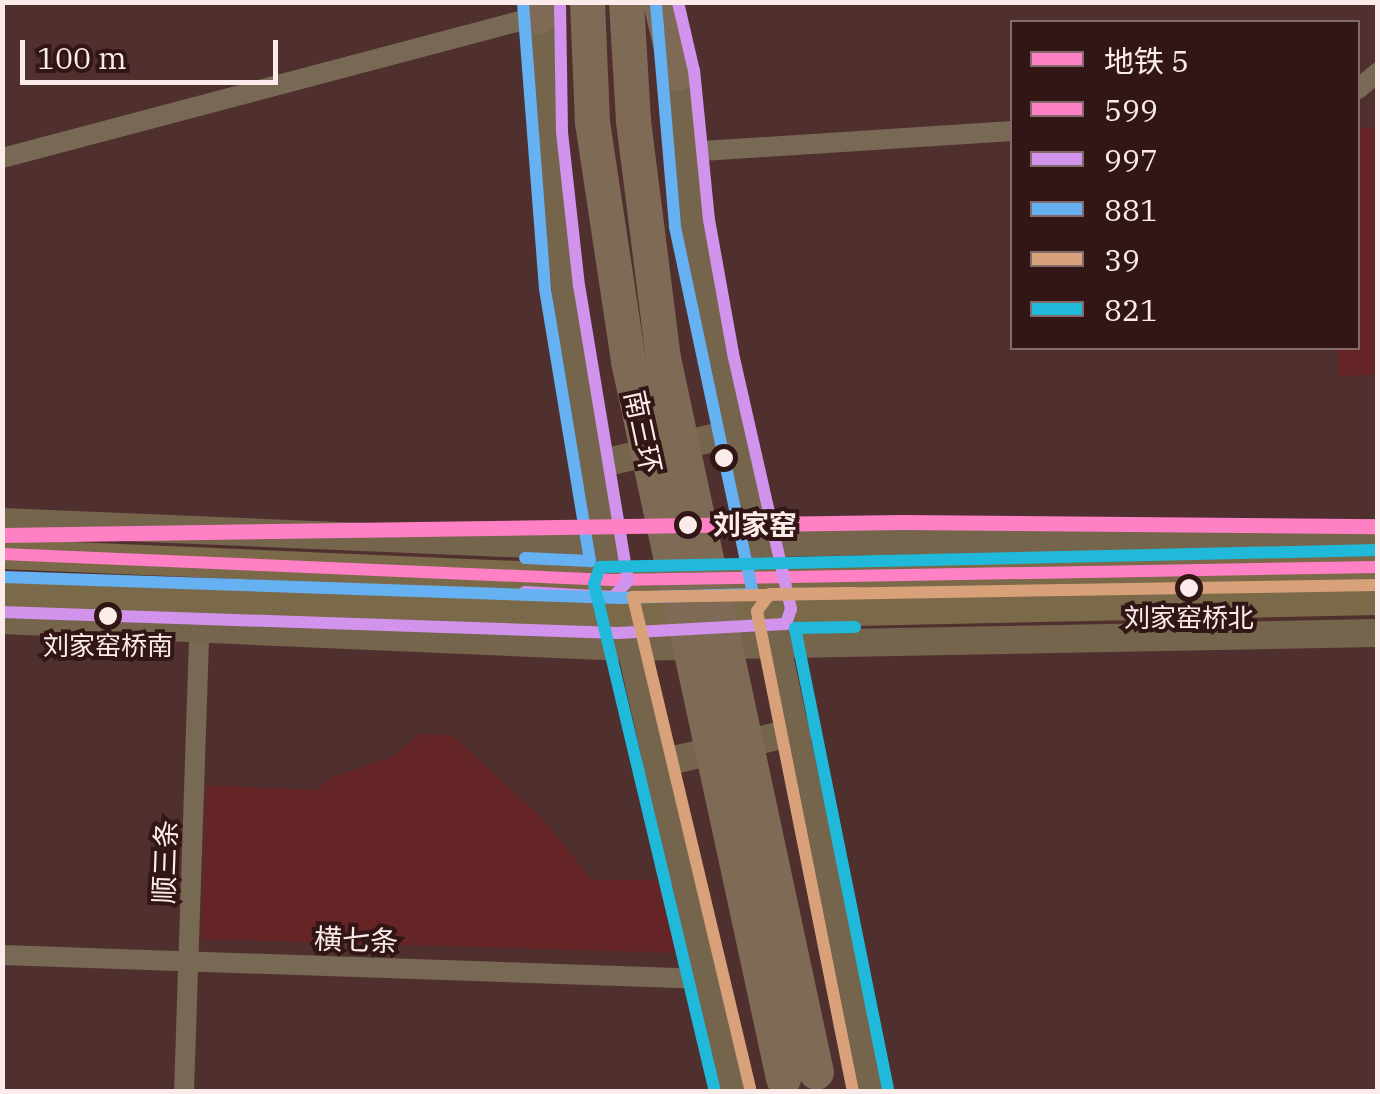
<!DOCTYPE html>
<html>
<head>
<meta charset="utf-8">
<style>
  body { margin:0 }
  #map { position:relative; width:1380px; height:1094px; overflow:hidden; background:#502f2f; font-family:"IBM Plex Serif","Noto Sans SC",serif }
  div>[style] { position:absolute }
  .built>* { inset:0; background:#652526 }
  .street>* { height:20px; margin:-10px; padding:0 10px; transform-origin:10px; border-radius:10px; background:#786955 }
  .secondary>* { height:28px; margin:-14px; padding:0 14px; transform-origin:14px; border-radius:14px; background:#75654c }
  .primary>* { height:30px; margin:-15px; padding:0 15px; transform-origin:15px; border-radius:15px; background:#7b6a49 }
  .highway>* { height:35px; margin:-17.5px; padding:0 17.5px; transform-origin:17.5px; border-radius:17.5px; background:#7f6b55 }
  .highway-bridge>* { height:35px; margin:-17.5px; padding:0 17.5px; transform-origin:17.5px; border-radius:17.5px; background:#7f6b55 }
  .bus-1>* { height:12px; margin:-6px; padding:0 6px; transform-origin:6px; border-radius:6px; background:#ff80c5 }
  .bus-2>* { height:12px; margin:-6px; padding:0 6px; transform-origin:6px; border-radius:6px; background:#d193ec }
  .bus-3>* { height:12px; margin:-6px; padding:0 6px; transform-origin:6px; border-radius:6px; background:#66b1f2 }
  .bus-4>* { height:12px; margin:-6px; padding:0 6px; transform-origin:6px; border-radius:6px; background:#d9a179 }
  .bus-5>* { height:12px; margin:-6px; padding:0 6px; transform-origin:6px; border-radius:6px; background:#20b9da }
  .metro-1>* { height:15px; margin:-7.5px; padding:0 7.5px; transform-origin:7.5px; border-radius:7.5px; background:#ff80c5 }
  .dots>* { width:28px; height:28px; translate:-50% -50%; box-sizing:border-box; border:5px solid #311615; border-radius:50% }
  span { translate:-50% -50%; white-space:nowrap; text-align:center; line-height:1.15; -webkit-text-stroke:8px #311615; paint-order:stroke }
  .bus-label { font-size:26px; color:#fbebea }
  .street-label { font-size:28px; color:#fbebea }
  .stop-label { font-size:28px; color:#fbebea; font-weight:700 }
  .left { translate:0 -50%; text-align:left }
  .frame { position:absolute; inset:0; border:5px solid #fbebea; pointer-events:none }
  .legend { position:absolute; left:1010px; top:20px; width:350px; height:330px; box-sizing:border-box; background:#311615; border:2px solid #826b6a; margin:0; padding:12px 18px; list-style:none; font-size:30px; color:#fbebea }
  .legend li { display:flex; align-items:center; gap:20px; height:50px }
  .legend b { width:50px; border:2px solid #826b6a }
  .scale { position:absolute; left:20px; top:40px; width:258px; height:45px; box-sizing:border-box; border:5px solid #fbebea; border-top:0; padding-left:12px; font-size:30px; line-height:35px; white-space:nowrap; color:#fbebea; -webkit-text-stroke:8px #311615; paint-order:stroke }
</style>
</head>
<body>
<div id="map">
  <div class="built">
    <i style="clip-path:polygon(1358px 128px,1377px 128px,1377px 375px,1338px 376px,1338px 348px,1358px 348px)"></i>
    <i style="clip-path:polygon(419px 734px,452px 735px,544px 820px,592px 880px,662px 880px,682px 953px,201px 939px,206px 785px,317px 790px,332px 777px,392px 757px)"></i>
  </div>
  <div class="street">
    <i style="left:1358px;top:89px;width:26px;rotate:-40deg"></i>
    <i style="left:687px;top:152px;width:326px;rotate:-3.7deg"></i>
    <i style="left:2px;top:158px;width:555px;rotate:-14.81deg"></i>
    <i style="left:2px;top:955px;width:706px;rotate:1.95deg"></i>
    <i style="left:184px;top:1092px;width:458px;rotate:-88.1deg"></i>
  </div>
  <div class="secondary">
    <i style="left:540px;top:2px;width:130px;rotate:87.8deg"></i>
    <i style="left:545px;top:132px;width:337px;rotate:82.5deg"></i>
    <i style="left:589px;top:466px;width:642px;rotate:77.05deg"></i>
    <i style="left:676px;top:52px;width:171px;rotate:84.6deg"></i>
    <i style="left:692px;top:222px;width:136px;rotate:79.8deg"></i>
    <i style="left:716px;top:356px;width:752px;rotate:78.11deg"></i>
    <i style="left:589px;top:466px;width:150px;rotate:-12.7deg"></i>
    <i style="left:2px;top:522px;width:603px;rotate:2.38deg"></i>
    <i style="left:758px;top:543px;width:620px;rotate:-0.92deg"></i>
    <i style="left:2px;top:620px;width:625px;rotate:2.48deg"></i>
    <i style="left:626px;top:647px;width:752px;rotate:-1.07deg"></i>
    <i style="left:656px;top:764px;width:148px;rotate:-12.9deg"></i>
  </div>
  <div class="primary">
    <i style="left:2px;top:554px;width:610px;rotate:2.44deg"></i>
    <i style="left:611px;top:580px;width:767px;rotate:-0.97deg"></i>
    <i style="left:2px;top:594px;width:617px;rotate:2.04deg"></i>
    <i style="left:619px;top:616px;width:759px;rotate:-1.21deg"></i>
  </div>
  <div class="highway">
    <i style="left:587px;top:2px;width:120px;rotate:87.6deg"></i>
    <i style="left:626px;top:2px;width:119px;rotate:86.6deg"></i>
    <i style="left:660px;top:2px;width:73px;rotate:76.5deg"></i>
    <i style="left:539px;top:16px;width:14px;rotate:-78deg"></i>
  </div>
  <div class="highway-bridge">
    <i style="left:633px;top:121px;width:239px;rotate:82.8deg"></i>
    <i style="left:663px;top:358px;width:730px;rotate:77.91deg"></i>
    <i style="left:592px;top:122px;width:242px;rotate:81.4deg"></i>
    <i style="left:628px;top:361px;width:734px;rotate:77.8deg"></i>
  </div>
  <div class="bus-1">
    <i style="left:2px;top:554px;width:610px;rotate:2.44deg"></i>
    <i style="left:611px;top:580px;width:767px;rotate:-0.97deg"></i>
  </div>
  <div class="bus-2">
    <i style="left:525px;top:592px;width:88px;rotate:3.3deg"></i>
    <i style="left:613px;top:597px;width:22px;rotate:-47deg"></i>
    <i style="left:628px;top:581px;width:299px;rotate:-99.4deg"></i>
    <i style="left:579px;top:286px;width:156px;rotate:-96.3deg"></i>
    <i style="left:562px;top:131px;width:129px;rotate:-90.9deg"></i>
    <i style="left:2px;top:612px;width:616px;rotate:1.95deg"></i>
    <i style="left:618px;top:633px;width:168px;rotate:-3.1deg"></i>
    <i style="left:786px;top:624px;width:16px;rotate:-72deg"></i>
    <i style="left:791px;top:609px;width:262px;rotate:-102.8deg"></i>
    <i style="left:733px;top:353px;width:135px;rotate:-100.2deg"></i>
    <i style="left:709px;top:220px;width:150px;rotate:-95.7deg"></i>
    <i style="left:694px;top:71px;width:71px;rotate:-103.1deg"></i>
  </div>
  <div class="bus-3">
    <i style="left:523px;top:3px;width:287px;rotate:85.6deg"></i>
    <i style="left:545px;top:289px;width:276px;rotate:80.6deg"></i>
    <i style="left:590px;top:561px;width:65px;rotate:-177.4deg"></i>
    <i style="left:3px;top:577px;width:616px;rotate:1.95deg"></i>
    <i style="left:619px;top:598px;width:134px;rotate:-1.7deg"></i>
    <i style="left:753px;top:594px;width:376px;rotate:-102deg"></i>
    <i style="left:675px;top:226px;width:223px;rotate:-94.9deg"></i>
  </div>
  <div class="bus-4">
    <i style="left:750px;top:1088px;width:505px;rotate:-103.4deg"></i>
    <i style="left:633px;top:597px;width:745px;rotate:-0.92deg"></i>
    <i style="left:853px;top:1092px;width:490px;rotate:-101.3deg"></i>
    <i style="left:757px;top:611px;width:21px;rotate:-53deg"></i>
    <i style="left:770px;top:594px;width:85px;rotate:-0.7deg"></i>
  </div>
  <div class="bus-5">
    <i style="left:855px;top:627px;width:60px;rotate:179deg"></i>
    <i style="left:795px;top:628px;width:470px;rotate:78.6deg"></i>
    <i style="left:715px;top:1092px;width:522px;rotate:-103.4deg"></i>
    <i style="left:594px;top:584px;width:18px;rotate:-71deg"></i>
    <i style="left:600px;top:567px;width:778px;rotate:-1.25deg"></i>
  </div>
  <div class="metro-1">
    <i style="left:2px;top:535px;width:900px;rotate:-0.83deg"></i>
    <i style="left:902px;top:522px;width:476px;rotate:0.5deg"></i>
  </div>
  <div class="dots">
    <i style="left:724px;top:458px;background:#fbebea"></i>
    <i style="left:688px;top:525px;background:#fbebea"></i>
    <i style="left:1189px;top:588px;background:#fbebea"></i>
    <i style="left:108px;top:616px;background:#fbebea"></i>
  </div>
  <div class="bus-label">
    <span style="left:1189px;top:618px">刘家窑桥北</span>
    <span style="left:108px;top:646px">刘家窑桥南</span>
  </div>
  <div class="street-label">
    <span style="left:643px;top:432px;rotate:78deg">南三环</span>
    <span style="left:165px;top:862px;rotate:-88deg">顺三条</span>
    <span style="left:356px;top:940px;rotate:2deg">横七条</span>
  </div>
  <div class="stop-label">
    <span class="left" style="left:713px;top:525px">刘家窑</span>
  </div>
  <div class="frame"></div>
  <ul class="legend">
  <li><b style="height:12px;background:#ff80c5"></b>地铁 5</li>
  <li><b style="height:12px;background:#ff80c5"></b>599</li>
  <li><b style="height:12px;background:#d193ec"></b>997</li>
  <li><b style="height:12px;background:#66b1f2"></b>881</li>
  <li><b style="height:12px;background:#d9a179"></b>39</li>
  <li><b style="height:12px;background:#20b9da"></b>821</li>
  </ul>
  <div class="scale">100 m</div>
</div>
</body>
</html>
